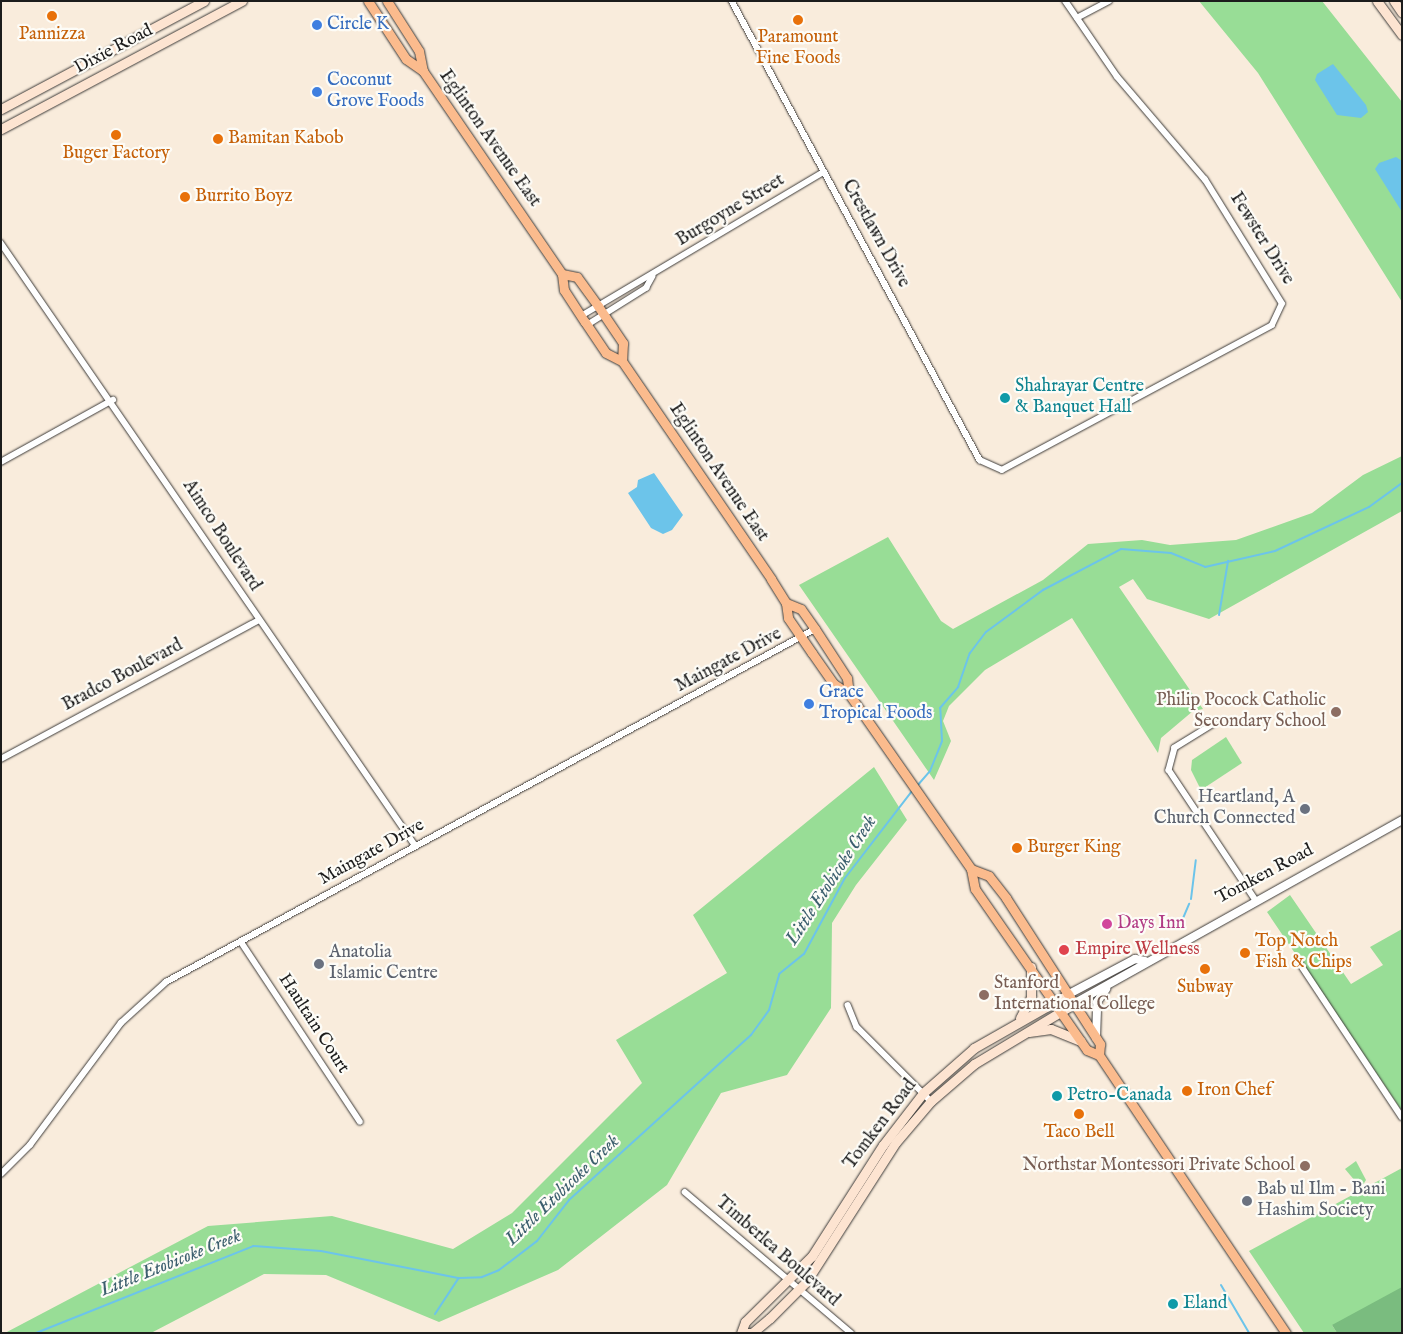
<!DOCTYPE html>
<html>
<head>
<meta charset="utf-8">
<style>
  body { margin:0 }
  #map { position:relative; width:1403px; height:1334px; overflow:hidden; background:#f9ecdc; font-family:"IM FELL English",serif }
  div>[style] { position:absolute }
  .green>* { inset:0; background:#98dd96 }
  .forest>* { inset:0; background:#7abc7f }
  .water>* { inset:0; background:#6cc4ea }
  .stream>* { height:2px; margin:-1px; padding:0 1px; transform-origin:1px; border-radius:1px; background:#6cc4ea }
  .roads { filter:drop-shadow(0 0 1px #3d3b39) drop-shadow(0 0 1px #3d3b39) }
  .minor>* { height:5.5px; margin:-2.75px; padding:0 2.75px; transform-origin:2.75px; border-radius:2.75px; background:#fff }
  .tertiary>* { height:8px; margin:-4px; padding:0 4px; transform-origin:4px; border-radius:4px; background:#fff }
  .secondary>* { height:9px; margin:-4.5px; padding:0 4.5px; transform-origin:4.5px; border-radius:4.5px; background:#fde4d1 }
  .primary>* { height:9px; margin:-4.5px; padding:0 4.5px; transform-origin:4.5px; border-radius:4.5px; background:#fbbb8d }
  .dots>* { width:14px; height:14px; translate:-50% -50%; box-sizing:border-box; border:2px solid #fdfcf7; border-radius:50% }
  span { translate:-50% -50%; white-space:nowrap; text-align:center; line-height:1.15; -webkit-text-stroke:4.5px #fdfcf7; paint-order:stroke }
  .shop-label { font-size:18px; color:#366cbe }
  .left { translate:0 -50%; text-align:left }
  .food-label { font-size:18px; color:#c56008 }
  .street-label { font-size:18px; color:#1c1c1c }
  .culture-label { font-size:18px; color:#0d838f }
  .education-label { font-size:18px; color:#785e54 }
  .right { translate:-100% -50%; text-align:right }
  .worship-label { font-size:18px; color:#5b616d }
  .hotel-label { font-size:18px; color:#b23c85 }
  .health-label { font-size:18px; color:#be3a42 }
  .water-label { font-size:19px; color:#3c5f6e; font-style:italic }
  .frame { position:absolute; inset:0; border:2px solid #1c1c1c; pointer-events:none }
</style>
</head>
<body>
<div id="map">
  <div class="green">
    <i style="clip-path:polygon(1199px 1px,1322px 1px,1402px 102px,1402px 302px,1258px 73px)"></i>
    <i style="clip-path:polygon(1402px 456px,1402px 511px,1209px 619px,1147px 599px,1133px 579px,1119px 587px,1203px 709px,1193px 711px,1161px 738px,1158px 753px,1072px 618px,985px 670px,949px 706px,943px 721px,951px 741px,934px 780px,799px 585px,888px 537px,941px 621px,953px 629px,1043px 580px,1088px 544px,1142px 540px,1170px 545px,1236px 540px,1312px 513px,1363px 475px)"></i>
    <i style="clip-path:polygon(1226px 737px,1242px 763px,1201px 790px,1191px 770px,1192px 760px)"></i>
    <i style="clip-path:polygon(874px 767px,907px 820px,856px 885px,832px 923px,831px 1008px,787px 1075px,721px 1093px,667px 1185px,558px 1270px,439px 1322px,326px 1275px,264px 1274px,151px 1333px,5px 1333px,208px 1226px,332px 1216px,453px 1249px,512px 1213px,642px 1083px,616px 1040px,727px 973px,693px 915px)"></i>
    <i style="clip-path:polygon(1290px 895px,1351px 984px,1383px 965px,1370px 947px,1402px 929px,1402px 1111px,1267px 912px)"></i>
    <i style="clip-path:polygon(1356px 1161px,1366px 1180px,1361px 1188px,1345px 1169px)"></i>
    <i style="clip-path:polygon(1402px 1168px,1402px 1333px,1332px 1325px,1337px 1333px,1304px 1333px,1249px 1251px)"></i>
  </div>
  <div class="forest">
    <i style="clip-path:polygon(1402px 1287px,1402px 1333px,1337px 1333px,1332px 1325px)"></i>
  </div>
  <div class="water">
    <i style="clip-path:polygon(1333px 64px,1366px 105px,1368px 112px,1361px 118px,1337px 115px,1315px 80px,1317px 74px)"></i>
    <i style="clip-path:polygon(1396px 157px,1402px 161px,1402px 212px,1375px 169px,1379px 163px)"></i>
    <i style="clip-path:polygon(654px 473px,683px 515px,672px 530px,663px 534px,651px 528px,628px 493px,637px 487px,638px 480px)"></i>
  </div>
  <div class="stream">
    <i style="left:1219px;top:615px;width:55px;rotate:-80.5deg"></i>
    <i style="left:917px;top:786px;width:20px;rotate:-49deg"></i>
    <i style="left:930px;top:771px;width:32px;rotate:-68deg"></i>
    <i style="left:942px;top:741px;width:33px;rotate:-93deg"></i>
    <i style="left:940px;top:708px;width:28px;rotate:-49deg"></i>
    <i style="left:958px;top:687px;width:36px;rotate:-71deg"></i>
    <i style="left:970px;top:653px;width:26px;rotate:-53deg"></i>
    <i style="left:986px;top:632px;width:71px;rotate:-36.4deg"></i>
    <i style="left:1043px;top:590px;width:88px;rotate:-27.7deg"></i>
    <i style="left:1121px;top:549px;width:50px;rotate:4.6deg"></i>
    <i style="left:1171px;top:553px;width:37px;rotate:22deg"></i>
    <i style="left:1205px;top:567px;width:72px;rotate:-12.9deg"></i>
    <i style="left:1275px;top:551px;width:104px;rotate:-25.1deg"></i>
    <i style="left:1369px;top:507px;width:41px;rotate:-36deg"></i>
    <i style="left:1191px;top:899px;width:39px;rotate:-83deg"></i>
    <i style="left:1181px;top:923px;width:21px;rotate:-67deg"></i>
    <i style="left:1221px;top:1285px;width:56px;rotate:59.7deg"></i>
    <i style="left:435px;top:1314px;width:42px;rotate:-56.7deg"></i>
    <i style="left:36px;top:1333px;width:234px;rotate:-21.8deg"></i>
    <i style="left:253px;top:1246px;width:68px;rotate:4.2deg"></i>
    <i style="left:321px;top:1251px;width:141px;rotate:11.1deg"></i>
    <i style="left:459px;top:1278px;width:23px;rotate:-2deg"></i>
    <i style="left:482px;top:1277px;width:18px;rotate:-22deg"></i>
    <i style="left:499px;top:1270px;width:48px;rotate:-37.3deg"></i>
    <i style="left:537px;top:1241px;width:52px;rotate:-52deg"></i>
    <i style="left:569px;top:1200px;width:246px;rotate:-42.2deg"></i>
    <i style="left:751px;top:1035px;width:31px;rotate:-54deg"></i>
    <i style="left:769px;top:1010px;width:37px;rotate:-74deg"></i>
    <i style="left:779px;top:974px;width:32px;rotate:-39deg"></i>
    <i style="left:804px;top:954px;width:86px;rotate:-61.7deg"></i>
    <i style="left:845px;top:878px;width:110px;rotate:-52.4deg"></i>
  </div>
  <div class="roads">
    <div class="minor">
      <i style="left:732px;top:1px;width:522px;rotate:61.62deg"></i>
      <i style="left:980px;top:460px;width:24px;rotate:24deg"></i>
      <i style="left:1002px;top:470px;width:306px;rotate:-28.2deg"></i>
      <i style="left:1272px;top:325px;width:23px;rotate:-65deg"></i>
      <i style="left:1282px;top:304px;width:146px;rotate:-121.8deg"></i>
      <i style="left:1205px;top:180px;width:135px;rotate:-130.5deg"></i>
      <i style="left:1117px;top:77px;width:92px;rotate:-124.4deg"></i>
      <i style="left:1077px;top:18px;width:36px;rotate:-28deg"></i>
      <i style="left:1px;top:243px;width:731px;rotate:55.48deg"></i>
      <i style="left:581px;top:316px;width:282px;rotate:-30.7deg"></i>
      <i style="left:587px;top:325px;width:70px;rotate:-32.1deg"></i>
      <i style="left:646px;top:288px;width:13px;rotate:-61deg"></i>
      <i style="left:1px;top:462px;width:128px;rotate:-29deg"></i>
      <i style="left:1214px;top:724px;width:46px;rotate:148.4deg"></i>
      <i style="left:1175px;top:748px;width:23px;rotate:105deg"></i>
      <i style="left:1169px;top:770px;width:155px;rotate:56.3deg"></i>
      <i style="left:1px;top:759px;width:293px;rotate:-28.3deg"></i>
      <i style="left:242px;top:943px;width:214px;rotate:56.5deg"></i>
      <i style="left:1299px;top:962px;width:186px;rotate:56.4deg"></i>
      <i style="left:848px;top:1005px;width:24px;rotate:68deg"></i>
      <i style="left:857px;top:1027px;width:105px;rotate:45deg"></i>
      <i style="left:1px;top:1174px;width:41px;rotate:-45deg"></i>
      <i style="left:30px;top:1145px;width:152px;rotate:-53.3deg"></i>
      <i style="left:121px;top:1023px;width:61px;rotate:-42.3deg"></i>
      <i style="left:166px;top:982px;width:739px;rotate:-28.54deg"></i>
      <i style="left:685px;top:1192px;width:218px;rotate:40.3deg"></i>
    </div>
    <div class="tertiary">
      <i style="left:1069px;top:994px;width:75px;rotate:-27.9deg"></i>
      <i style="left:1135px;top:959px;width:10px;rotate:11deg"></i>
      <i style="left:1075px;top:1003px;width:375px;rotate:-29.2deg"></i>
      <i style="left:1096px;top:1038px;width:36px;rotate:-88deg"></i>
      <i style="left:1097px;top:1002px;width:16px;rotate:-55deg"></i>
    </div>
    <div class="secondary">
      <i style="left:1377px;top:1px;width:42px;rotate:53.7deg"></i>
      <i style="left:1394px;top:1px;width:14px;rotate:56deg"></i>
      <i style="left:1px;top:109px;width:230px;rotate:-28deg"></i>
      <i style="left:1px;top:129px;width:273px;rotate:-28deg"></i>
      <i style="left:1020px;top:1018px;width:24px;rotate:-62deg"></i>
      <i style="left:1031px;top:997px;width:30px;rotate:-90deg"></i>
      <i style="left:1029px;top:1032px;width:22px;rotate:-8deg"></i>
      <i style="left:1051px;top:1029px;width:32px;rotate:22deg"></i>
      <i style="left:741px;top:1333px;width:12px;rotate:-70deg"></i>
      <i style="left:745px;top:1322px;width:94px;rotate:-44.6deg"></i>
      <i style="left:812px;top:1256px;width:132px;rotate:-57.4deg"></i>
      <i style="left:883px;top:1145px;width:66px;rotate:-52.4deg"></i>
      <i style="left:923px;top:1093px;width:68px;rotate:-41.4deg"></i>
      <i style="left:974px;top:1048px;width:109px;rotate:-29.6deg"></i>
      <i style="left:745px;top:1333px;width:7px"></i>
      <i style="left:752px;top:1333px;width:23px;rotate:-40deg"></i>
      <i style="left:770px;top:1318px;width:51px;rotate:-45deg"></i>
      <i style="left:806px;top:1282px;width:166px;rotate:-57.3deg"></i>
      <i style="left:896px;top:1142px;width:54px;rotate:-49.5deg"></i>
      <i style="left:931px;top:1101px;width:57px;rotate:-40.7deg"></i>
      <i style="left:974px;top:1064px;width:118px;rotate:-31.1deg"></i>
    </div>
    <div class="primary">
      <i style="left:368px;top:1px;width:69px;rotate:56.8deg"></i>
      <i style="left:406px;top:59px;width:21px;rotate:35deg"></i>
      <i style="left:423px;top:71px;width:246px;rotate:55.6deg"></i>
      <i style="left:562px;top:274px;width:16px;rotate:83deg"></i>
      <i style="left:564px;top:290px;width:38px;rotate:57deg"></i>
      <i style="left:585px;top:322px;width:37px;rotate:56deg"></i>
      <i style="left:606px;top:353px;width:18px;rotate:27deg"></i>
      <i style="left:622px;top:361px;width:264px;rotate:55.6deg"></i>
      <i style="left:771px;top:579px;width:28px;rotate:58deg"></i>
      <i style="left:786px;top:603px;width:15px;rotate:82deg"></i>
      <i style="left:788px;top:618px;width:42px;rotate:55.6deg"></i>
      <i style="left:812px;top:653px;width:38px;rotate:55deg"></i>
      <i style="left:834px;top:684px;width:18px;rotate:34deg"></i>
      <i style="left:849px;top:694px;width:213px;rotate:55.1deg"></i>
      <i style="left:971px;top:869px;width:20px;rotate:79deg"></i>
      <i style="left:975px;top:889px;width:196px;rotate:55.2deg"></i>
      <i style="left:1087px;top:1050px;width:13px;rotate:23deg"></i>
      <i style="left:1099px;top:1055px;width:335px;rotate:56.1deg"></i>
      <i style="left:387px;top:1px;width:59px;rotate:57.4deg"></i>
      <i style="left:419px;top:51px;width:20px;rotate:79deg"></i>
      <i style="left:562px;top:274px;width:15px;rotate:11deg"></i>
      <i style="left:577px;top:277px;width:36px;rotate:54deg"></i>
      <i style="left:598px;top:306px;width:45px;rotate:56deg"></i>
      <i style="left:623px;top:343px;width:18px;rotate:93deg"></i>
      <i style="left:786px;top:603px;width:16px;rotate:22deg"></i>
      <i style="left:801px;top:609px;width:24px;rotate:55deg"></i>
      <i style="left:815px;top:629px;width:59px;rotate:56.9deg"></i>
      <i style="left:847px;top:678px;width:16px;rotate:83deg"></i>
      <i style="left:971px;top:869px;width:19px;rotate:21deg"></i>
      <i style="left:989px;top:876px;width:28px;rotate:52deg"></i>
      <i style="left:1006px;top:898px;width:174px;rotate:57.2deg"></i>
      <i style="left:1100px;top:1044px;width:11px;rotate:95deg"></i>
    </div>
  </div>
  <div class="dots">
    <i style="left:52px;top:16px;background:#e8710a"></i>
    <i style="left:798px;top:20px;background:#e8710a"></i>
    <i style="left:317px;top:25px;background:#3f7fe0"></i>
    <i style="left:317px;top:92px;background:#3f7fe0"></i>
    <i style="left:116px;top:135px;background:#e8710a"></i>
    <i style="left:218px;top:139px;background:#e8710a"></i>
    <i style="left:185px;top:197px;background:#e8710a"></i>
    <i style="left:1005px;top:398px;background:#0f9aa8"></i>
    <i style="left:809px;top:704px;background:#3f7fe0"></i>
    <i style="left:1336px;top:712px;background:#8d6e63"></i>
    <i style="left:1305px;top:809px;background:#6b7280"></i>
    <i style="left:1017px;top:848px;background:#e8710a"></i>
    <i style="left:1107px;top:924px;background:#d1479c"></i>
    <i style="left:1064px;top:950px;background:#e0444e"></i>
    <i style="left:1245px;top:953px;background:#e8710a"></i>
    <i style="left:319px;top:964px;background:#6b7280"></i>
    <i style="left:1205px;top:969px;background:#e8710a"></i>
    <i style="left:984px;top:995px;background:#8d6e63"></i>
    <i style="left:1187px;top:1091px;background:#e8710a"></i>
    <i style="left:1057px;top:1096px;background:#0f9aa8"></i>
    <i style="left:1079px;top:1114px;background:#e8710a"></i>
    <i style="left:1305px;top:1166px;background:#8d6e63"></i>
    <i style="left:1247px;top:1201px;background:#6b7280"></i>
    <i style="left:1173px;top:1304px;background:#0f9aa8"></i>
  </div>
  <div class="shop-label">
    <span class="left" style="left:327px;top:25px">Circle K</span>
    <span class="left" style="left:327px;top:92px">Coconut<br>Grove Foods</span>
    <span class="left" style="left:819px;top:704px">Grace<br>Tropical Foods</span>
  </div>
  <div class="food-label">
    <span style="left:52px;top:35px">Pannizza</span>
    <span style="left:798px;top:49px">Paramount<br>Fine Foods</span>
    <span class="left" style="left:228px;top:139px">Bamitan Kabob</span>
    <span style="left:116px;top:154px">Buger Factory</span>
    <span class="left" style="left:195px;top:197px">Burrito Boyz</span>
    <span class="left" style="left:1027px;top:848px">Burger King</span>
    <span class="left" style="left:1255px;top:953px">Top Notch<br>Fish &amp; Chips</span>
    <span style="left:1205px;top:988px">Subway</span>
    <span class="left" style="left:1197px;top:1091px">Iron Chef</span>
    <span style="left:1079px;top:1133px">Taco Bell</span>
  </div>
  <div class="street-label">
    <span style="left:114px;top:50px;rotate:-28deg">Dixie Road</span>
    <span style="left:489px;top:139px;rotate:55deg">Eglinton Avenue East</span>
    <span style="left:731px;top:211px;rotate:-31deg">Burgoyne Street</span>
    <span style="left:875px;top:234px;rotate:61deg">Crestlawn Drive</span>
    <span style="left:1261px;top:239px;rotate:58deg">Fewster Drive</span>
    <span style="left:718px;top:473px;rotate:56deg">Eglinton Avenue East</span>
    <span style="left:221px;top:536px;rotate:57deg">Aimco Boulevard</span>
    <span style="left:729px;top:661px;rotate:-28deg">Maingate Drive</span>
    <span style="left:123px;top:676px;rotate:-28deg">Bradco Boulevard</span>
    <span style="left:372px;top:853px;rotate:-29deg">Maingate Drive</span>
    <span style="left:1265px;top:875px;rotate:-28deg">Tomken Road</span>
    <span style="left:313px;top:1024px;rotate:57deg">Haultain Court</span>
    <span style="left:881px;top:1125px;rotate:-53deg">Tomken Road</span>
    <span style="left:777px;top:1252px;rotate:41deg">Timberlea Boulevard</span>
  </div>
  <div class="culture-label">
    <span class="left" style="left:1015px;top:398px">Shahrayar Centre<br>&amp; Banquet Hall</span>
    <span class="left" style="left:1067px;top:1096px">Petro-Canada</span>
    <span class="left" style="left:1183px;top:1304px">Eland</span>
  </div>
  <div class="education-label">
    <span class="right" style="left:1326px;top:712px">Philip Pocock Catholic<br>Secondary School</span>
    <span class="left" style="left:994px;top:995px">Stanford<br>International College</span>
    <span class="right" style="left:1295px;top:1166px">Northstar Montessori Private School</span>
  </div>
  <div class="worship-label">
    <span class="right" style="left:1295px;top:809px">Heartland, A<br>Church Connected</span>
    <span class="left" style="left:329px;top:964px">Anatolia<br>Islamic Centre</span>
    <span class="left" style="left:1257px;top:1201px">Bab ul Ilm - Bani<br>Hashim Society</span>
  </div>
  <div class="hotel-label">
    <span class="left" style="left:1117px;top:924px">Days Inn</span>
  </div>
  <div class="health-label">
    <span class="left" style="left:1075px;top:950px">Empire Wellness</span>
  </div>
  <div class="water-label">
    <span style="left:832px;top:881px;rotate:-57deg">Little Etobicoke Creek</span>
    <span style="left:563px;top:1191px;rotate:-44deg">Little Etobicoke Creek</span>
    <span style="left:171px;top:1264px;rotate:-22deg">Little Etobicoke Creek</span>
  </div>
  <div class="frame"></div>
</div>
</body>
</html>
